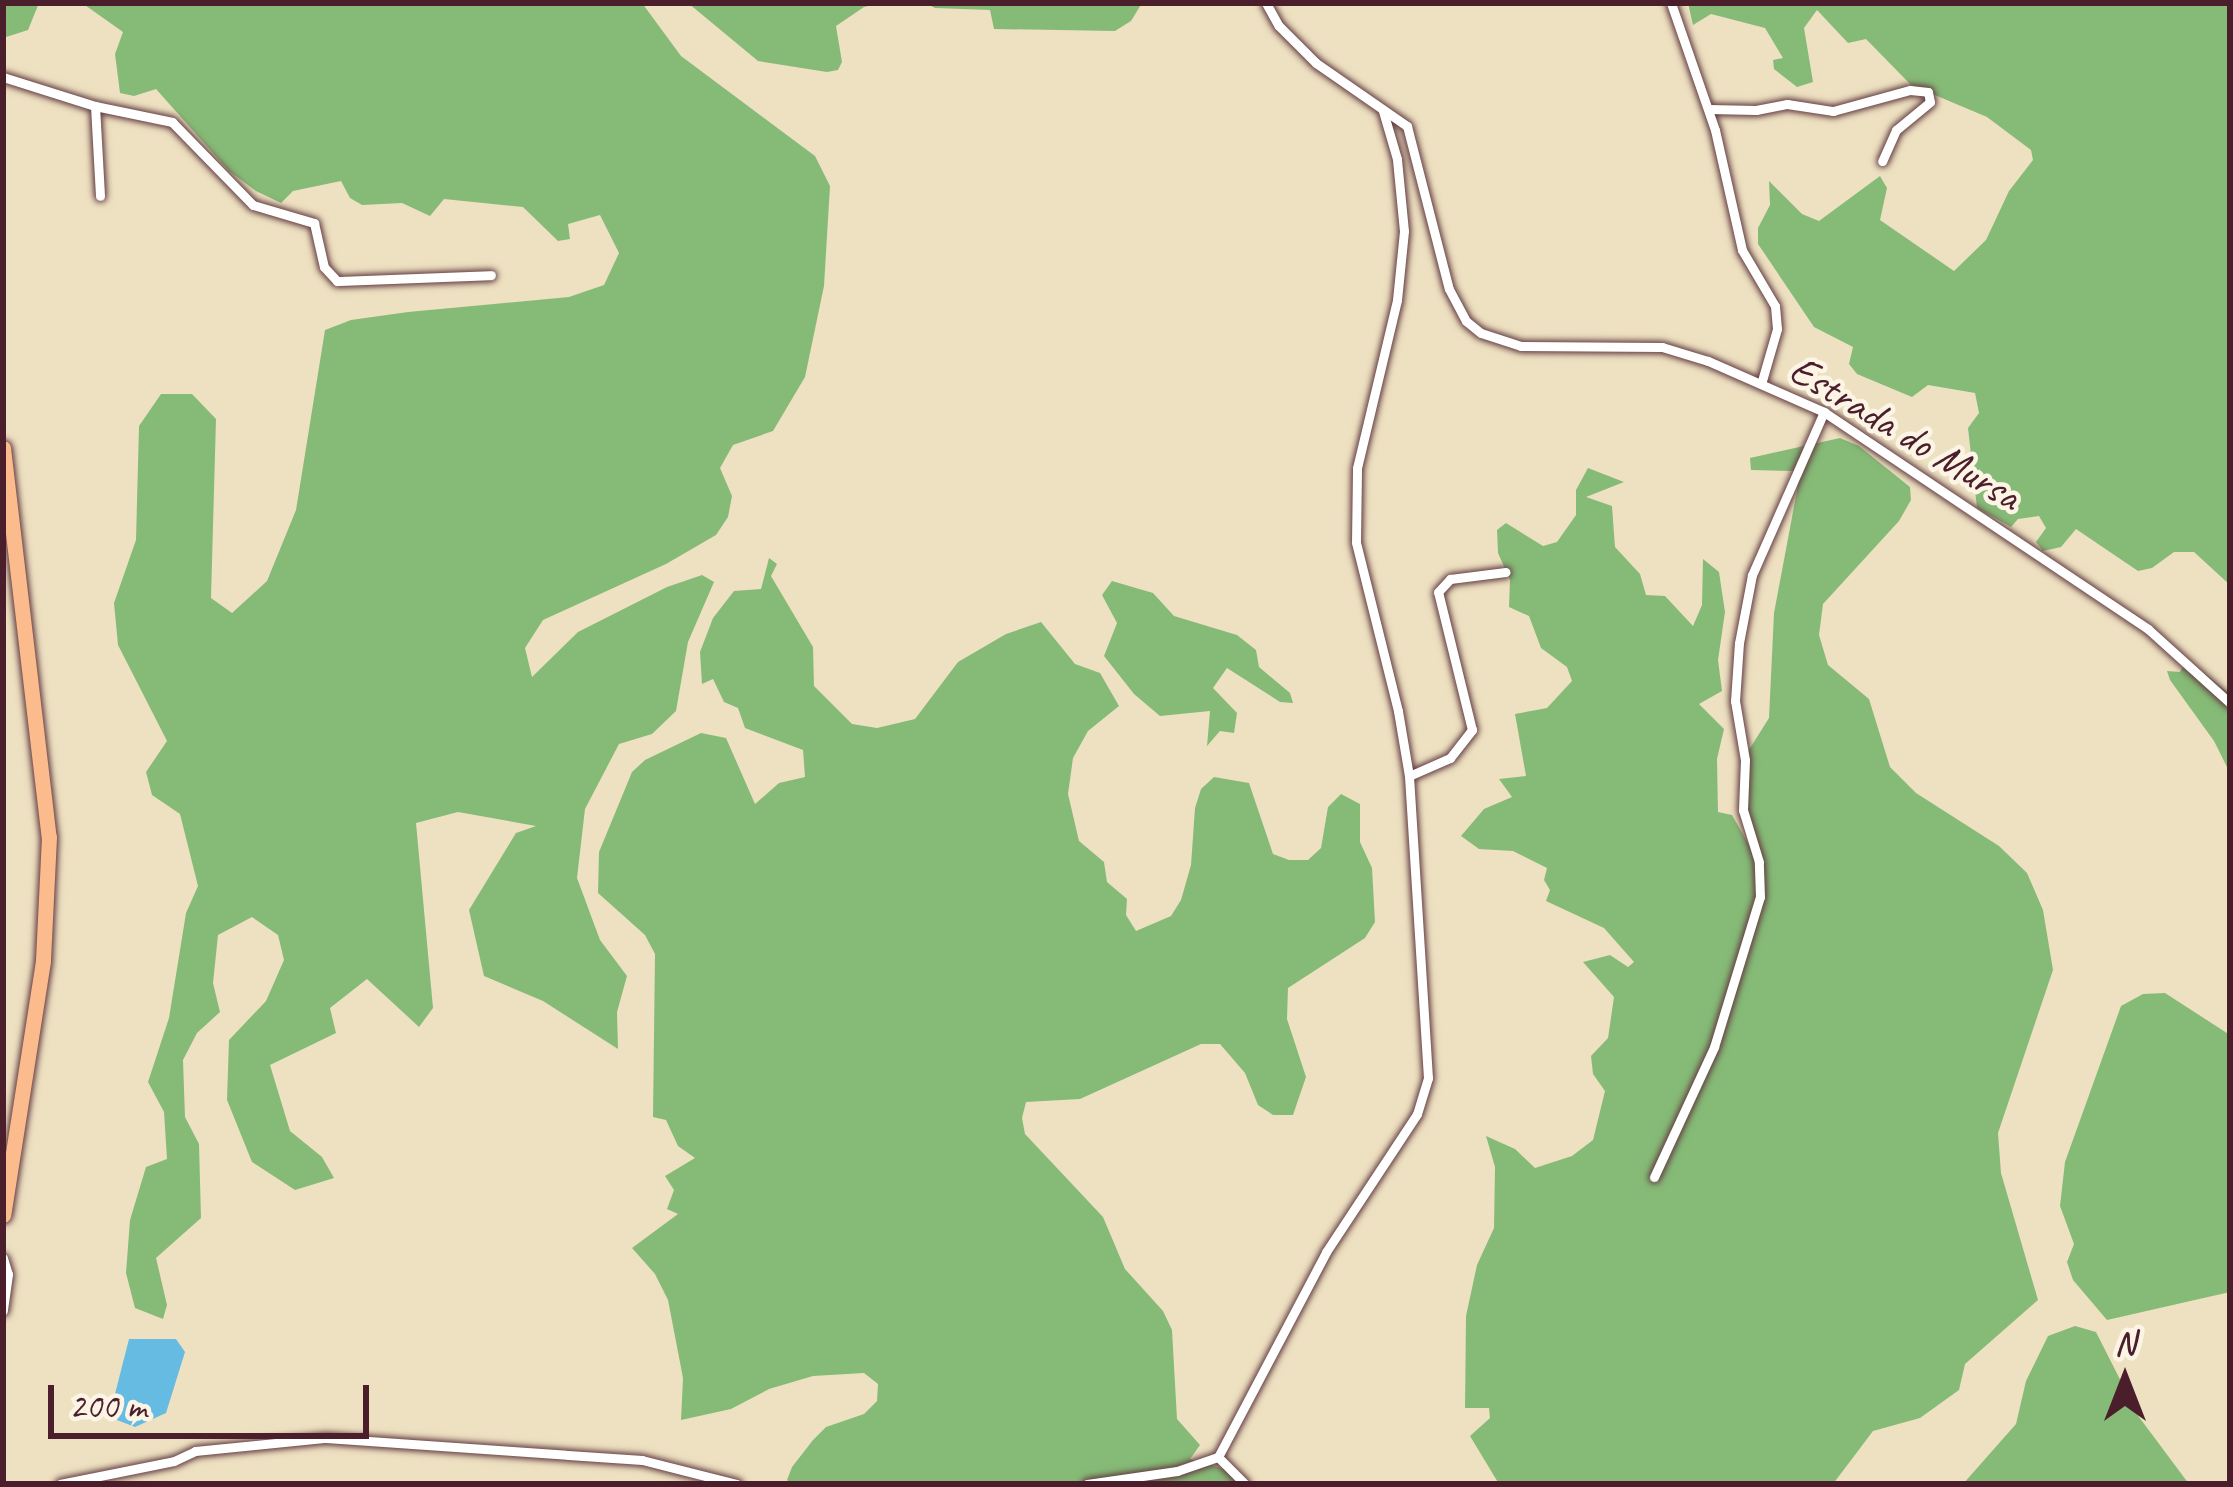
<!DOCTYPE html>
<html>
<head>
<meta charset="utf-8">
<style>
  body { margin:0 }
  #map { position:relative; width:2233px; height:1487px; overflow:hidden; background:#eee1c1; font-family:Caveat,sans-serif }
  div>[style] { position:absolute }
  .forest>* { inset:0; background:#86bb77 }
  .water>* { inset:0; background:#65bbe1 }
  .roads { filter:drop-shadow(0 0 3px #633c42) drop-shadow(0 0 3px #633c42) }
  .street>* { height:9px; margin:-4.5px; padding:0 4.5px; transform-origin:4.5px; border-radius:4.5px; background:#fff }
  .primary>* { height:15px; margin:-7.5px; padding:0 7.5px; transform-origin:7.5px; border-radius:7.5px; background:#fbbb8c }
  span { translate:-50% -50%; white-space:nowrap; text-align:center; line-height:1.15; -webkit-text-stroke:9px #fcf5e5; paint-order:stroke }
  .street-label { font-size:42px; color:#4a1f2b }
  .frame { position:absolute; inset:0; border:6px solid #4a1f2b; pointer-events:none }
  .north { position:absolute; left:2065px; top:1319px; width:120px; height:120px; -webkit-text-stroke:9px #fcf5e5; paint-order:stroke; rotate:0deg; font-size:33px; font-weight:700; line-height:48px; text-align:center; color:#4a1f2b }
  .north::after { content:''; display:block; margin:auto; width:42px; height:54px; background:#4a1f2b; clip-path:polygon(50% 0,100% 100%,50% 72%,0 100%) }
  .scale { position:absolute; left:48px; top:1385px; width:321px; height:54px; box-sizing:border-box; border:6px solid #4a1f2b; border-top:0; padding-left:15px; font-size:36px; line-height:42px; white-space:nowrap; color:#4a1f2b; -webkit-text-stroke:9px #fcf5e5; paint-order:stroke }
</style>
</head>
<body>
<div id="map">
  <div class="forest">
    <i style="clip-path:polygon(3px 3px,39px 3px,28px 30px,3px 38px)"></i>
    <i style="clip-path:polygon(82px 3px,642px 3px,681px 56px,815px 156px,830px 186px,824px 286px,805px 377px,773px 431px,733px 445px,720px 468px,732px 496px,728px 517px,716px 535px,666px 564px,543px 620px,525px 648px,532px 677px,578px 632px,667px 587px,702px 575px,714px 582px,688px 642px,676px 711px,652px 734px,619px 744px,585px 809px,577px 878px,600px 940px,627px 976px,617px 1012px,618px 1049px,543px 1001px,484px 976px,469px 910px,516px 833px,536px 826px,458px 812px,416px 823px,433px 1008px,419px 1027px,367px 979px,330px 1008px,336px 1033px,270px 1065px,290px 1131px,322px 1157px,334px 1178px,295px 1190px,252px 1162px,227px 1100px,229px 1040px,266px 1001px,284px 960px,278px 935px,252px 917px,218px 935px,213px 983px,220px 1012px,197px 1033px,183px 1060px,185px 1117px,199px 1144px,201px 1218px,156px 1258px,167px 1305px,163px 1319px,135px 1308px,126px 1273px,130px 1220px,146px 1167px,167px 1159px,164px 1112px,148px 1082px,169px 1018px,186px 913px,198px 886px,180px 814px,152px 795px,146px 772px,167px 741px,118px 645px,114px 603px,136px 540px,139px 426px,161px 394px,192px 394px,216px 419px,211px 598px,232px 613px,267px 581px,296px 510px,325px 330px,351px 320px,408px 312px,569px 297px,604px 285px,619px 253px,600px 215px,568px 224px,570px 239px,558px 241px,523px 207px,444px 199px,430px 216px,402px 203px,362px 205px,350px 198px,341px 181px,293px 191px,281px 203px,256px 191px,229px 171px,156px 89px,134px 96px,120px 93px,115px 54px,123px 32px)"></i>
    <i style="clip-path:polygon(688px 3px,881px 3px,864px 7px,836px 26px,842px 62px,838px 70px,827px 72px,758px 61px)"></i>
    <i style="clip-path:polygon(926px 3px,1142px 3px,1131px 21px,1115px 31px,994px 29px,990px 10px,935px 8px)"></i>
    <i style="clip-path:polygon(1688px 3px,2230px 3px,2230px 585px,2194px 552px,2174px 552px,2152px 568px,2138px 571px,2076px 529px,2061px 547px,2043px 551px,2036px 542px,2046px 528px,2039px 516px,2018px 519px,2011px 527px,1977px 508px,1968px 428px,1979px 413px,1975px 393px,1928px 385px,1912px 397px,1857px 374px,1849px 364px,1853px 347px,1814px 327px,1758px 244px,1758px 228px,1770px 205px,1769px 181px,1802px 214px,1819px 221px,1880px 176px,1887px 188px,1880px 220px,1954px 271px,1986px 240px,2009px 191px,2033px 160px,2031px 150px,1987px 117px,1911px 85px,1866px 39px,1848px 43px,1817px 10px,1804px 28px,1813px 82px,1797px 87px,1774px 69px,1773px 60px,1783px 58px,1765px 28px,1711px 14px,1693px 25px)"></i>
    <i style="clip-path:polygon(1840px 438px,1859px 446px,1910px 487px,1911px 500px,1899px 521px,1823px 604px,1819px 635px,1828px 665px,1869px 699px,1890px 767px,1916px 793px,1999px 846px,2027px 873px,2043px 910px,2053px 970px,1998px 1133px,2001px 1173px,2038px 1300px,1965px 1364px,1959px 1390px,1920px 1418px,1873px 1431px,1833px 1484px,1499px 1484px,1470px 1436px,1490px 1418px,1489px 1408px,1465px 1408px,1466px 1316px,1477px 1265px,1494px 1228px,1495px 1167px,1486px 1136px,1515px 1149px,1535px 1168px,1572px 1156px,1593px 1140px,1605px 1091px,1593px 1074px,1591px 1056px,1608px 1038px,1614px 997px,1583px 962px,1610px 955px,1628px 967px,1634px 962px,1604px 928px,1546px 901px,1550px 890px,1544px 880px,1547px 868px,1513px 851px,1479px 849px,1461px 836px,1484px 809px,1512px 797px,1499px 779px,1526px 776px,1515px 714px,1547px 708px,1572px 681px,1567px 667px,1541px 648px,1529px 616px,1509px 607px,1510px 580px,1498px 553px,1497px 530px,1506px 523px,1543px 546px,1557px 542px,1576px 515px,1576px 490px,1588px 468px,1624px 482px,1586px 497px,1612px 506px,1615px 547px,1640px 574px,1646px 595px,1665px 596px,1693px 626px,1702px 605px,1703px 559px,1719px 572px,1725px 612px,1718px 660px,1722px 691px,1699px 704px,1724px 729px,1717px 759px,1718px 812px,1732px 815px,1749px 845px,1760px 848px,1746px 812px,1747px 753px,1769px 718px,1774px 613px,1799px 480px,1794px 471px,1751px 470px,1750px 458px)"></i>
    <i style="clip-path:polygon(769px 558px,777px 564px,771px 576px,813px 647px,814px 686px,852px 724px,877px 728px,915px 719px,958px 662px,1006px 634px,1041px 622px,1075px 664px,1100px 673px,1119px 706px,1088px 731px,1073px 758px,1068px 794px,1079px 841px,1104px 862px,1107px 882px,1127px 899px,1126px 915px,1136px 931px,1171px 916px,1181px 900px,1191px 865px,1195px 808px,1201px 789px,1214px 777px,1249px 783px,1273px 854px,1289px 860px,1308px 860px,1321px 848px,1328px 807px,1341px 794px,1360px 804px,1360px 842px,1372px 868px,1375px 922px,1365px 938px,1288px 988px,1287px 1019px,1306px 1077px,1293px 1115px,1273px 1115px,1258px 1105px,1245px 1073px,1220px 1044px,1201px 1044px,1080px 1099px,1026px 1102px,1022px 1118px,1025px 1134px,1103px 1217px,1125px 1269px,1163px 1311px,1172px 1330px,1177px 1419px,1200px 1445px,1190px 1459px,1231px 1471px,1247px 1484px,792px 1484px,787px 1480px,792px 1467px,813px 1440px,826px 1427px,864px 1414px,877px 1401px,878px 1384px,864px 1373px,813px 1376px,769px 1389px,731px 1409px,681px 1420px,683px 1378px,668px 1300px,655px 1274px,632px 1248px,678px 1214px,667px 1209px,674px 1190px,665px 1176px,695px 1158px,678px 1146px,666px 1120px,653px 1117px,655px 954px,645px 935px,598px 893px,599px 852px,632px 772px,645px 760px,701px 733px,726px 738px,755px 804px,779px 783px,805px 777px,803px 750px,745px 728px,738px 708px,724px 702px,713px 679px,702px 684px,700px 652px,713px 618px,734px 591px,761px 589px)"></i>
    <i style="clip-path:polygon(1112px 581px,1153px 593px,1174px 616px,1237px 635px,1256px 650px,1259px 667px,1290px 693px,1293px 703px,1280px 702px,1227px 668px,1213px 688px,1237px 713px,1234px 733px,1220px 731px,1207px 746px,1210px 711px,1160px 716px,1134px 694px,1104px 656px,1117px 623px,1102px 595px)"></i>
    <i style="clip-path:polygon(2187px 659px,2230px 694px,2230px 773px,2214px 741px,2170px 680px,2167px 671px,2180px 672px)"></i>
    <i style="clip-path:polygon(2165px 993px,2230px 1035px,2230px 1292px,2107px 1320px,2073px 1280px,2067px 1262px,2074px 1244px,2060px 1206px,2065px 1162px,2121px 1006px,2143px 994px)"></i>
    <i style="clip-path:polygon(2075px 1326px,2096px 1332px,2139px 1417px,2189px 1484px,1963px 1484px,2016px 1424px,2026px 1381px,2048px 1336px)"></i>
  </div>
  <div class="water">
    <i style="clip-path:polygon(129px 1339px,176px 1339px,185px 1352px,166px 1413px,135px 1427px,117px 1420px,115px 1394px)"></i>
  </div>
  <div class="roads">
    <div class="street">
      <i style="left:1266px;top:3px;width:26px;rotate:61deg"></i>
      <i style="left:1279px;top:26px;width:52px;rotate:45deg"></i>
      <i style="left:1316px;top:63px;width:111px;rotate:34.7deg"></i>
      <i style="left:1407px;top:126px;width:168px;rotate:75.6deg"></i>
      <i style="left:1449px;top:289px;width:36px;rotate:62deg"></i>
      <i style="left:1466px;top:321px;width:19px;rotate:39deg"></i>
      <i style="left:1481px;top:333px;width:42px;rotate:18deg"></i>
      <i style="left:1521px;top:346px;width:141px;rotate:0.4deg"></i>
      <i style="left:1662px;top:347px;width:48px;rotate:16.9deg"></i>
      <i style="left:1708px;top:361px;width:127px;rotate:23.7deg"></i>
      <i style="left:1824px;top:412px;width:390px;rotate:33.8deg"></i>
      <i style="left:2148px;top:629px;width:110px;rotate:42.1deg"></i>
      <i style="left:1671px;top:3px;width:134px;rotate:70.9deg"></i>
      <i style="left:1715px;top:130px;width:123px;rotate:77.3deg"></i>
      <i style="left:1742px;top:250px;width:65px;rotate:59.5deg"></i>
      <i style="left:1775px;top:306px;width:23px;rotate:85deg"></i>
      <i style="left:1777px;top:329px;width:57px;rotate:106.2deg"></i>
      <i style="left:3px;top:77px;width:96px;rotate:17.5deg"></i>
      <i style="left:95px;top:106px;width:79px;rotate:11.7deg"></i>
      <i style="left:172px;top:122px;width:116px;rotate:45.7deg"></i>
      <i style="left:253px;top:205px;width:64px;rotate:16.4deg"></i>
      <i style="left:314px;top:223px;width:45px;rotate:77.2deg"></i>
      <i style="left:324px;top:267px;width:19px;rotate:47deg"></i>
      <i style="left:337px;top:281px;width:154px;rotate:-2.2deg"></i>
      <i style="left:95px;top:106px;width:90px;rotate:86.8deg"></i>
      <i style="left:1709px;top:109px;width:47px;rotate:1.2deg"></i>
      <i style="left:1756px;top:110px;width:32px;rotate:-11deg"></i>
      <i style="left:1787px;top:104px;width:47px;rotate:8.7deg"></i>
      <i style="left:1833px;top:111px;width:80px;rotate:-15.3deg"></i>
      <i style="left:1910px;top:90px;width:18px;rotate:6deg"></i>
      <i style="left:1928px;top:92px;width:10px;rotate:79deg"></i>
      <i style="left:1930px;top:102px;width:44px;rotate:140.5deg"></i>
      <i style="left:1896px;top:130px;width:34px;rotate:114deg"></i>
      <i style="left:1409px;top:776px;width:45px;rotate:-23.7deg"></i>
      <i style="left:1450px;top:758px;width:36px;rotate:-52deg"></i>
      <i style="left:1472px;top:730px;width:142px;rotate:-103.8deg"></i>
      <i style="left:1438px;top:592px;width:18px;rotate:-47deg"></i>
      <i style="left:1450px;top:579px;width:56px;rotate:-7.1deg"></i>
      <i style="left:1654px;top:1177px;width:143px;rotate:-65.2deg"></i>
      <i style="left:1714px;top:1047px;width:157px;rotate:-73deg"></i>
      <i style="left:1760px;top:897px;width:35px;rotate:-92deg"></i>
      <i style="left:1759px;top:862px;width:54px;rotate:-107.1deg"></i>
      <i style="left:1743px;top:810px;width:50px;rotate:-87.7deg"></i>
      <i style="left:1745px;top:760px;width:60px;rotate:-99.6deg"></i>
      <i style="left:1735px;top:701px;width:58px;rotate:-86.1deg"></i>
      <i style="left:1739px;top:643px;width:69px;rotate:-79.2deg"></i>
      <i style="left:1752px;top:575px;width:178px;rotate:-66.2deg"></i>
      <i style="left:3px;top:1258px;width:17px;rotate:73deg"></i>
      <i style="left:8px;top:1274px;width:37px;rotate:98deg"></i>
      <i style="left:1218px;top:1457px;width:232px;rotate:-62.2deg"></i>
      <i style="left:1326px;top:1252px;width:165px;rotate:-56.6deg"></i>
      <i style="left:1417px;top:1114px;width:38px;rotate:-73deg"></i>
      <i style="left:1428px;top:1078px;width:303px;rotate:-93.6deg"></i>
      <i style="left:1409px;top:776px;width:66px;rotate:-99.6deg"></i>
      <i style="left:1398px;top:711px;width:174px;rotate:-104deg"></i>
      <i style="left:1356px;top:542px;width:74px;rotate:-89.2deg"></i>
      <i style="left:1357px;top:468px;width:173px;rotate:-76.6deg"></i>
      <i style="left:1397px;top:300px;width:69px;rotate:-84.2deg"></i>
      <i style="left:1404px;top:231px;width:72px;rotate:-95.6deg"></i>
      <i style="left:1397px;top:159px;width:50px;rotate:-106.3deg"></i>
      <i style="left:1218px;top:1457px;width:38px;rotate:45deg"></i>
      <i style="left:60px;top:1484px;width:116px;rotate:-11.4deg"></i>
      <i style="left:174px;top:1461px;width:23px;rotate:-25deg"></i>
      <i style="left:195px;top:1451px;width:132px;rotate:-5.7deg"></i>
      <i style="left:326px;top:1438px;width:317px;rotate:4deg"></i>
      <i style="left:642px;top:1460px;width:98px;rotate:14.2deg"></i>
      <i style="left:1087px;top:1484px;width:91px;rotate:-8.2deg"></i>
      <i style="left:1177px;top:1471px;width:43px;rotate:-18.9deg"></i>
    </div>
    <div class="primary">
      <i style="left:3px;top:448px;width:392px;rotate:83.3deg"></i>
      <i style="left:49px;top:837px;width:124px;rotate:92.8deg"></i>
      <i style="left:43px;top:961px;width:257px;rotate:98.9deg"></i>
    </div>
  </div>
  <div class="street-label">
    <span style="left:1905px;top:433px;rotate:31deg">Estrada do Mursa</span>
  </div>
  <div class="frame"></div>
  <div class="north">N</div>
  <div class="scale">200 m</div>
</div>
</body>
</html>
